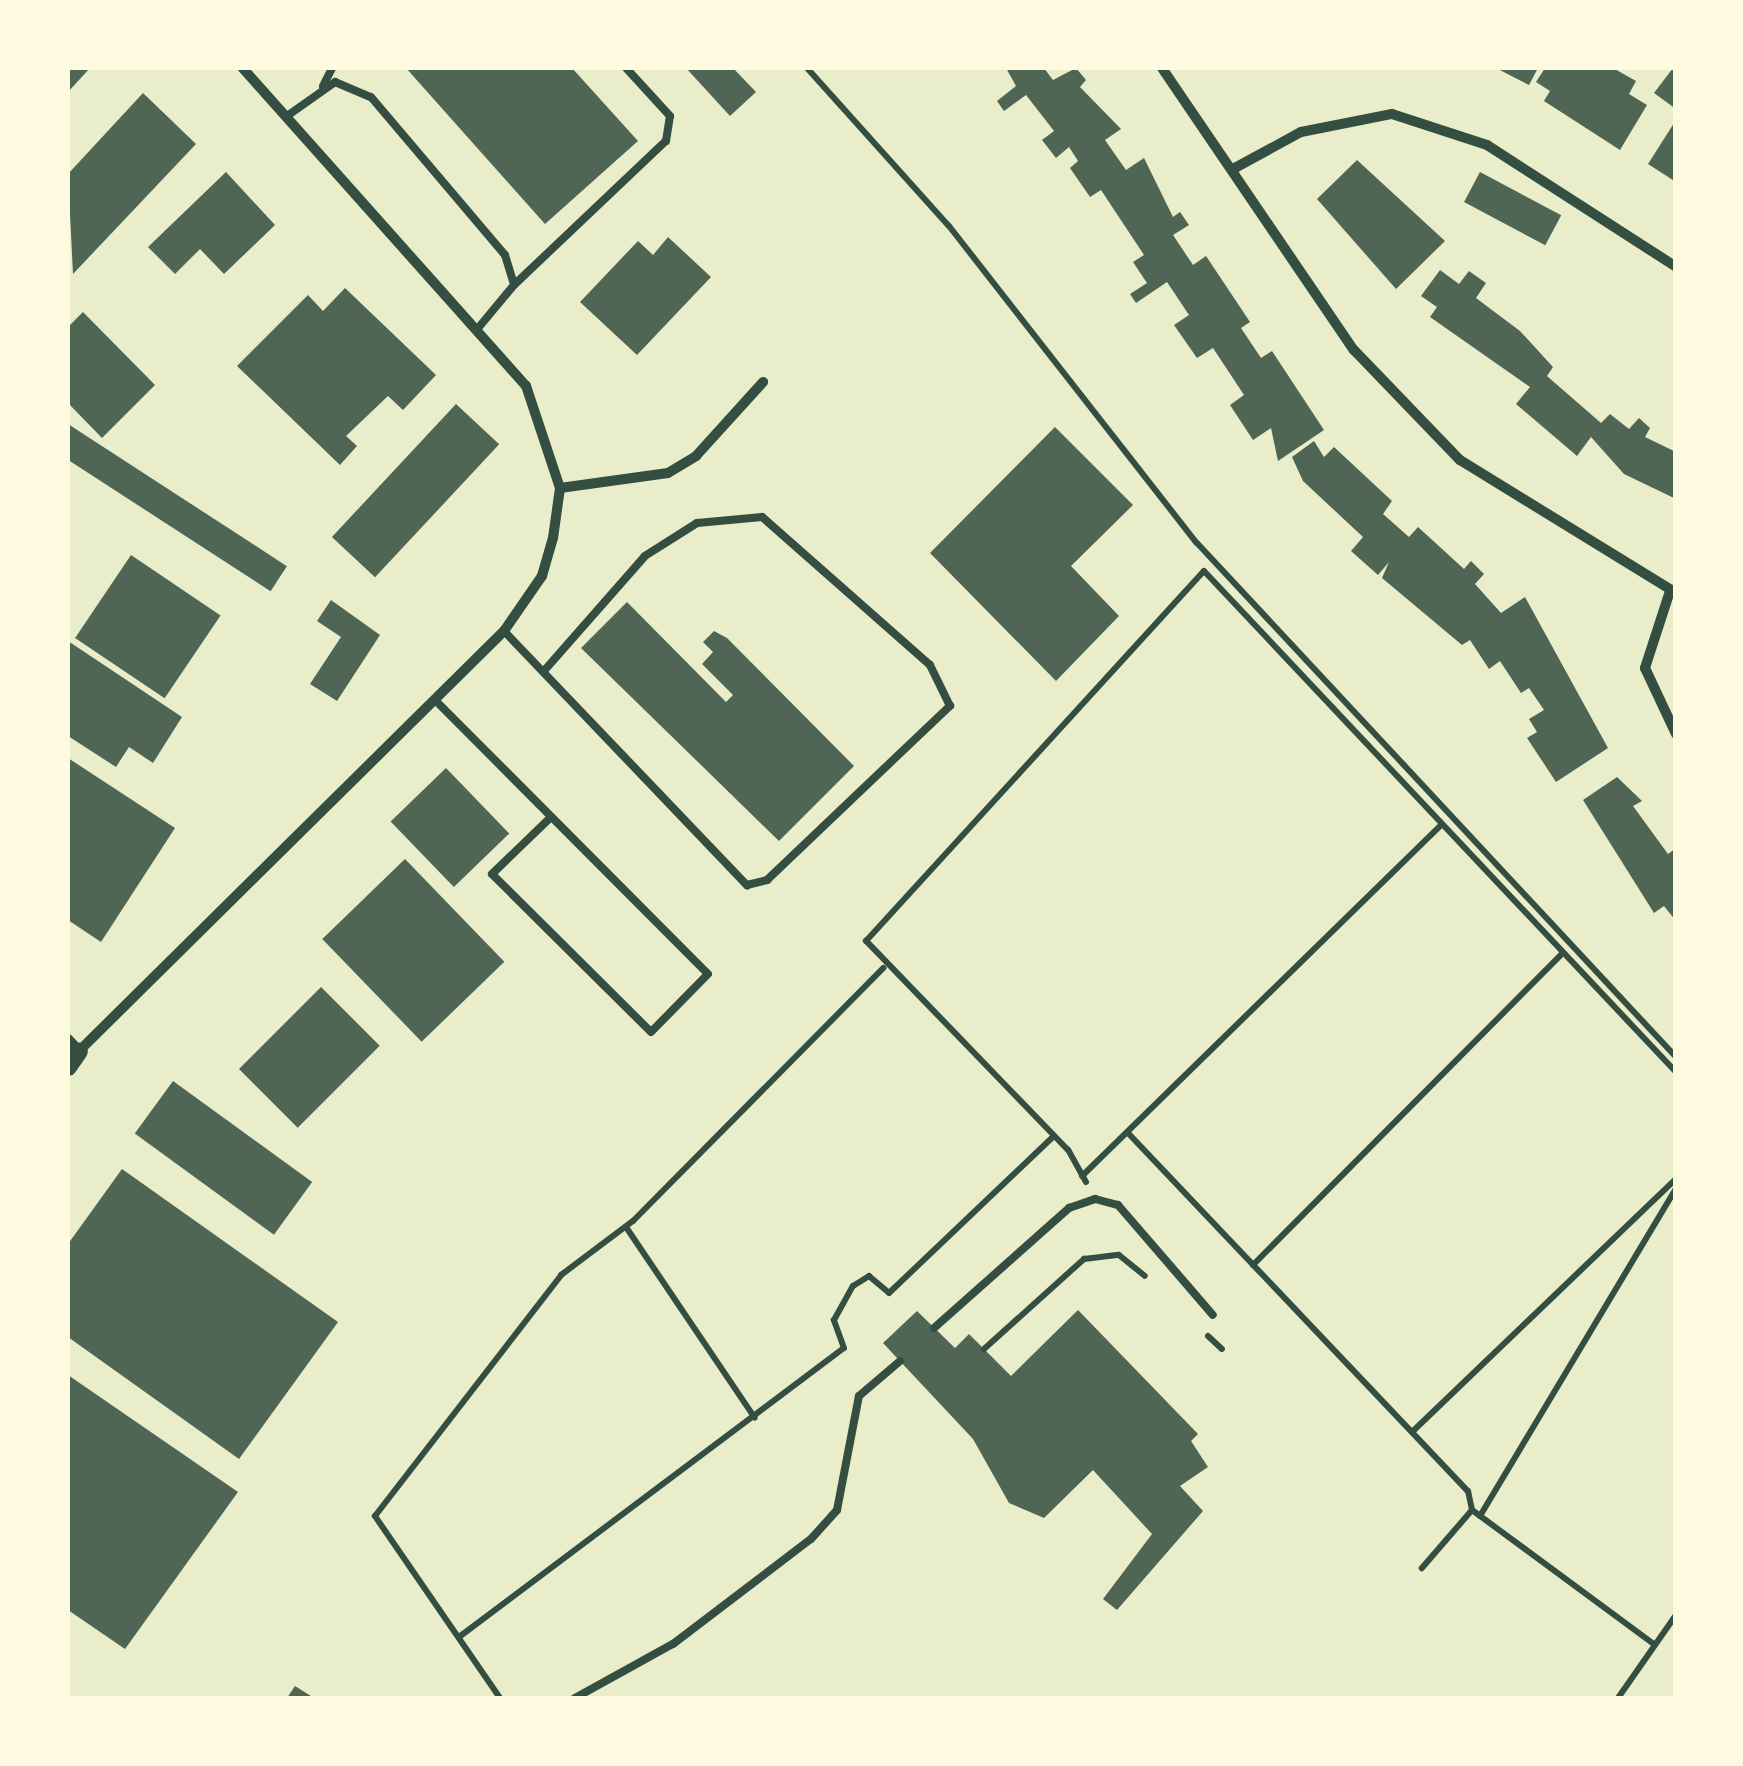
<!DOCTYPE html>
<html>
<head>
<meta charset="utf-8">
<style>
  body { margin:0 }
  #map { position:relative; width:1743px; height:1766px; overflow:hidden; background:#e9edc9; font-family:Barlow,sans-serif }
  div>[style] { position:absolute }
  .building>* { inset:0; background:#4f6655; transform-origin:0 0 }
  .path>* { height:6px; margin:-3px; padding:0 3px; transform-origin:3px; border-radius:3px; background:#344e41 }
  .service>* { height:8px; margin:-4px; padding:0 4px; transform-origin:4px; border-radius:4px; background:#344e41 }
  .minor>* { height:10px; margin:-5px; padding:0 5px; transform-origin:5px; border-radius:5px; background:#344e41 }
  .tertiary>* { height:18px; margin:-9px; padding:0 9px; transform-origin:9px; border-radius:9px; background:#344e41 }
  span { translate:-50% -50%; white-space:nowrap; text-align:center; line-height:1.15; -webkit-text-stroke:9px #fefae0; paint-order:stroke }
  .frame { position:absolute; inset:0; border:70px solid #fefae0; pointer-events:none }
</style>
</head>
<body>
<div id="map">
  <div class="building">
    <i style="clip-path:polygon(68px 68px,90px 68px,68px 92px)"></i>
    <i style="clip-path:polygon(406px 68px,572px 68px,638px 141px,545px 224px)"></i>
    <i style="clip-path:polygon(686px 68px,733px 68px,756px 92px,730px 116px)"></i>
    <i style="clip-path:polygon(1006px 68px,1044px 68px,1053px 80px,1076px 68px,1086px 80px,1080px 87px,1121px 129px,1105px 140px,1126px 170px,1144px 158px,1173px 217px,1180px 212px,1189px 225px,1173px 235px,1193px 265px,1206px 256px,1250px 322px,1241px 328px,1261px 358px,1272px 351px,1324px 430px,1278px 461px,1271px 428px,1253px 440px,1230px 405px,1244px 395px,1213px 348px,1197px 358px,1174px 325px,1189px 315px,1167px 282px,1136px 303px,1130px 294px,1147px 283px,1133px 262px,1144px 255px,1101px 190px,1090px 197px,1070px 168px,1078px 161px,1069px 147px,1056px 158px,1042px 140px,1054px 131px,1026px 95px,1004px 111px,997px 101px,1016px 86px)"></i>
    <i style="clip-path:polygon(1496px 68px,1538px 68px,1529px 85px)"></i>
    <i style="clip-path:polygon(1545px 68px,1613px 68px,1636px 81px,1629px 94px,1647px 105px,1620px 150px,1544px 101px,1550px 91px,1536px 82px)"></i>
    <i style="clip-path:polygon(1673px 68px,1676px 69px,1676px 109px,1654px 93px)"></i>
    <i style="clip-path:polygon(143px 93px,196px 144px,73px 274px,68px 174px)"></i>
    <i style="clip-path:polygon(1676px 120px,1676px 182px,1648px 164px)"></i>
    <i style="clip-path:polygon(1357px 160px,1445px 241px,1396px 289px,1317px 199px)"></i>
    <i style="clip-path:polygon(226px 172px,275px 225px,224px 274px,200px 249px,175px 274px,148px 247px)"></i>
    <i style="left:1480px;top:172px;width:92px;height:34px;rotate:28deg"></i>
    <i style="clip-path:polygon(668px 237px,711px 277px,637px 355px,580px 302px,638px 241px,653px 255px)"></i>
    <i style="clip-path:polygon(1440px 270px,1459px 284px,1469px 271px,1486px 283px,1476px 298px,1520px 331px,1553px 367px,1547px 376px,1601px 423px,1610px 414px,1629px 429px,1639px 418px,1650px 428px,1645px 437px,1676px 452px,1676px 499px,1624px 474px,1591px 437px,1577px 456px,1516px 404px,1530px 387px,1430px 317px,1437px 307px,1421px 296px)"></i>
    <i style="clip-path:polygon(345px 288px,436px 375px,403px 410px,388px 396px,346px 436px,357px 446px,340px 465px,237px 366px,308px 295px,323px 311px)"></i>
    <i style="clip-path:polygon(83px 312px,155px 385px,102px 438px,68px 403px,68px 327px)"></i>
    <i style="left:456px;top:404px;width:59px;height:182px;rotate:43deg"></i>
    <i style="left:68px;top:424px;width:261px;height:30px;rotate:33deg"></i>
    <i style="clip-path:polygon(1055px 427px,1133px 505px,1071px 566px,1119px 616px,1056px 681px,930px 553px)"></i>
    <i style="clip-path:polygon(1314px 441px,1324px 457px,1334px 447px,1392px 501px,1383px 514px,1409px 537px,1418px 527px,1464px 569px,1471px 561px,1484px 574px,1475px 584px,1501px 613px,1525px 597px,1608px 748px,1556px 782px,1527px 738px,1537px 732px,1529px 719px,1544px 710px,1529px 688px,1521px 693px,1500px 661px,1489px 669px,1470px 640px,1462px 645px,1382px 578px,1389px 562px,1378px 575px,1351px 551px,1363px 537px,1303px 481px,1292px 457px)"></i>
    <i style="left:131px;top:555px;width:108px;height:100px;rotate:34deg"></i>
    <i style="clip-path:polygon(331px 600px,380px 635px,337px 701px,310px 684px,341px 637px,317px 621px)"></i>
    <i style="clip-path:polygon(627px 602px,726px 702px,733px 695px,702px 664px,713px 652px,703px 642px,714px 631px,727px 638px,854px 766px,779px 841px,581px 648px)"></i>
    <i style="clip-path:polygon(68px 641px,182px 717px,153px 763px,129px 747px,116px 767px,68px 736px)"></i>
    <i style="clip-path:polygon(68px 758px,175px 828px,101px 942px,68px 920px)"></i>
    <i style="left:446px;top:768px;width:91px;height:77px;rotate:46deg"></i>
    <i style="clip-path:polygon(1617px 777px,1642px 801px,1633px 806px,1668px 854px,1676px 848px,1676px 921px,1664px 906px,1654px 913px,1583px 800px)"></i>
    <i style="left:405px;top:859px;width:143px;height:115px;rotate:46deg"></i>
    <i style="left:321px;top:987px;width:83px;height:116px;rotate:45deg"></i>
    <i style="left:173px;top:1081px;width:172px;height:65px;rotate:36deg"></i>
    <i style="clip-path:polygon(122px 1169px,338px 1322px,239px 1459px,68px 1337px,68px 1244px)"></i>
    <i style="clip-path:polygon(1078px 1310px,1198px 1434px,1191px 1441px,1208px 1467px,1180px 1486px,1203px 1511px,1117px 1610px,1103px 1599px,1152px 1534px,1093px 1470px,1044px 1518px,1009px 1503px,973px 1439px,883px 1343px,917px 1311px,955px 1348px,969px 1334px,1011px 1376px)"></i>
    <i style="clip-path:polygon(68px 1375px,238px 1492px,125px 1649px,68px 1610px)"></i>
    <i style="clip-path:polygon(295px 1686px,314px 1698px,287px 1698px)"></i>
  </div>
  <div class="path">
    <i style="left:807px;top:68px;width:212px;rotate:48.1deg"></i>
    <i style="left:949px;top:226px;width:402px;rotate:52deg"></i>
    <i style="left:1197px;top:543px;width:703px;rotate:47.02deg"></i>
    <i style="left:1128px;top:1133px;width:494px;rotate:46.5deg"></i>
    <i style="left:1468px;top:1491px;width:19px;rotate:78deg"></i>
    <i style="left:1472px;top:1510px;width:77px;rotate:130.8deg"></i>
    <i style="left:1082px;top:1176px;width:502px;rotate:-44.35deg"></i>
    <i style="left:1086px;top:1182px;width:37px;rotate:-119deg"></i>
    <i style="left:1068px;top:1150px;width:291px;rotate:-134deg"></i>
    <i style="left:866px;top:941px;width:501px;rotate:-47.59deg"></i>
    <i style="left:1204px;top:571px;width:688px;rotate:46.71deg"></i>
    <i style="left:626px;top:1227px;width:230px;rotate:56deg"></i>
    <i style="left:1253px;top:1265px;width:438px;rotate:-45.2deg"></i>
    <i style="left:1208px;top:1336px;width:19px;rotate:43deg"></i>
    <i style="left:984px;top:1349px;width:135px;rotate:-42deg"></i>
    <i style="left:1084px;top:1259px;width:35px;rotate:-7deg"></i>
    <i style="left:1119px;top:1255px;width:33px;rotate:39deg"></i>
    <i style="left:1412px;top:1432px;width:366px;rotate:-43.8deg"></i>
    <i style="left:1472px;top:1510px;width:226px;rotate:36.4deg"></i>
    <i style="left:1480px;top:1516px;width:381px;rotate:-59.1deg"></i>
    <i style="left:459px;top:1637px;width:481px;rotate:-36.9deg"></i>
    <i style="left:844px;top:1348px;width:30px;rotate:-110deg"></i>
    <i style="left:834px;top:1320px;width:39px;rotate:-61deg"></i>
    <i style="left:853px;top:1286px;width:19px;rotate:-32deg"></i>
    <i style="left:869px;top:1276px;width:26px;rotate:40deg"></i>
    <i style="left:889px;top:1293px;width:228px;rotate:-43.6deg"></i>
    <i style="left:500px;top:1698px;width:221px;rotate:-124.5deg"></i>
    <i style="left:375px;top:1516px;width:304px;rotate:-52.3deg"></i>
    <i style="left:561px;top:1275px;width:90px;rotate:-36.9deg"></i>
    <i style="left:633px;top:1221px;width:356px;rotate:-45.3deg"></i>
    <i style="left:1618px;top:1698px;width:101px;rotate:-55.1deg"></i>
  </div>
  <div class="service">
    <i style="left:323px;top:86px;width:20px;rotate:-63deg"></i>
    <i style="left:287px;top:116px;width:59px;rotate:-35.3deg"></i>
    <i style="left:335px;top:82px;width:39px;rotate:23deg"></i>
    <i style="left:371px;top:97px;width:207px;rotate:49.7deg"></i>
    <i style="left:505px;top:255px;width:31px;rotate:73deg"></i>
    <i style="left:514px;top:285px;width:55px;rotate:129.8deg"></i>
    <i style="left:514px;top:285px;width:209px;rotate:-43.5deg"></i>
    <i style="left:666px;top:141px;width:25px;rotate:-81deg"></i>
    <i style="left:670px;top:116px;width:65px;rotate:-132.5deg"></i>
    <i style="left:504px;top:631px;width:352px;rotate:46.3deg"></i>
    <i style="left:747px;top:885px;width:21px;rotate:-14deg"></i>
    <i style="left:767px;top:880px;width:253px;rotate:-43.6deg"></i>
    <i style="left:950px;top:706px;width:46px;rotate:-116deg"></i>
    <i style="left:930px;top:665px;width:224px;rotate:-138.6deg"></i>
    <i style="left:762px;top:517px;width:65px;rotate:174.7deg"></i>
    <i style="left:697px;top:523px;width:62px;rotate:147.6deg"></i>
    <i style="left:645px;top:556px;width:154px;rotate:131.3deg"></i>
    <i style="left:436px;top:701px;width:385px;rotate:45.1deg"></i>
    <i style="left:708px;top:974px;width:81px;rotate:134.5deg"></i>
    <i style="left:651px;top:1032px;width:224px;rotate:-135.2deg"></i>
    <i style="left:492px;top:874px;width:79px;rotate:-44deg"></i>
    <i style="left:934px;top:1328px;width:181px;rotate:-41.6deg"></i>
    <i style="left:1069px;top:1208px;width:28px;rotate:-19deg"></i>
    <i style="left:1095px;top:1199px;width:24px;rotate:15deg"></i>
    <i style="left:1118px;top:1205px;width:145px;rotate:49.2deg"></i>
    <i style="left:575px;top:1698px;width:112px;rotate:-28.9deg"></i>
    <i style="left:673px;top:1644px;width:173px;rotate:-37.3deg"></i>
    <i style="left:811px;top:1539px;width:39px;rotate:-48deg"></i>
    <i style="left:837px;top:1510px;width:116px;rotate:-79.1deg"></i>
    <i style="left:859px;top:1396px;width:54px;rotate:-40.5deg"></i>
  </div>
  <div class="minor">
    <i style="left:1162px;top:68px;width:341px;rotate:55.8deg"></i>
    <i style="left:1354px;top:350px;width:153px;rotate:46.1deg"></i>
    <i style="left:1460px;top:460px;width:254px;rotate:31.6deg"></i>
    <i style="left:1233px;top:169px;width:77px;rotate:-28.6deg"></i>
    <i style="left:1301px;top:132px;width:93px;rotate:-11.2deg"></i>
    <i style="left:1392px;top:114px;width:100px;rotate:18.1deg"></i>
    <i style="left:1487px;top:145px;width:225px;rotate:32.8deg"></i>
    <i style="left:560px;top:488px;width:109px;rotate:-7.9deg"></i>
    <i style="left:668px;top:473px;width:33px;rotate:-31deg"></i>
    <i style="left:696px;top:456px;width:100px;rotate:-47.8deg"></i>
    <i style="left:1670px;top:591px;width:81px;rotate:108deg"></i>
    <i style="left:1645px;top:668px;width:73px;rotate:64.8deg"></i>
    <i style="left:68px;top:1039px;width:16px;rotate:47deg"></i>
    <i style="left:79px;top:1051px;width:598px;rotate:-44.66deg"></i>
    <i style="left:504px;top:631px;width:67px;rotate:-55.4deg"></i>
    <i style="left:542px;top:576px;width:40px;rotate:-74deg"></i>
    <i style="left:553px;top:538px;width:50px;rotate:-82deg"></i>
    <i style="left:560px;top:488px;width:108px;rotate:-108.4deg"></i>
    <i style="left:526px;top:386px;width:426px;rotate:-131.7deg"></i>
  </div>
  <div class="tertiary">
    <i style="left:68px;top:1067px;width:19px;rotate:-55deg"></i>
  </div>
  <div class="frame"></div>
</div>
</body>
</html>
